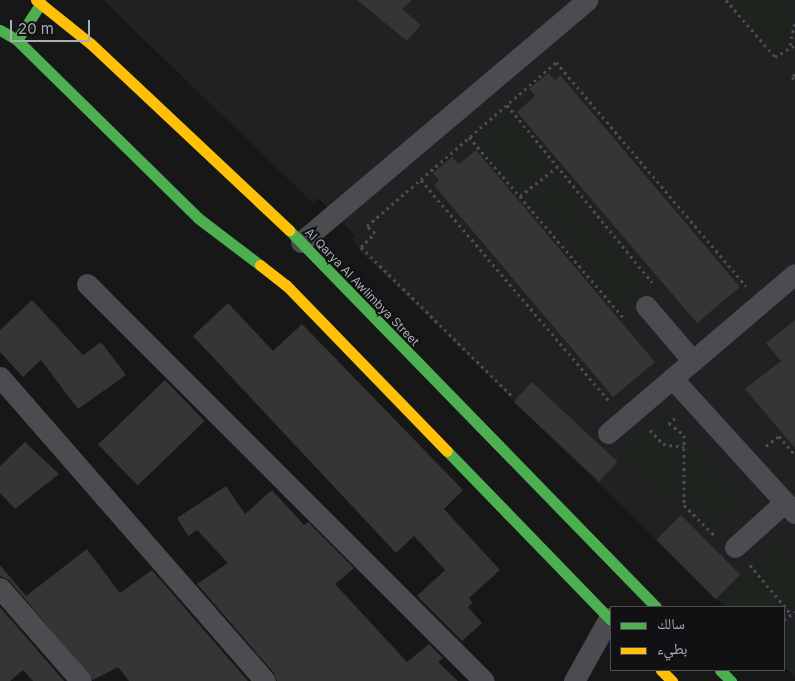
<!DOCTYPE html>
<html>
<head>
<meta charset="utf-8">
<style>
  body { margin:0 }
  #map { position:relative; width:795px; height:681px; overflow:hidden; background:#171717; font-family:Inter,"Noto Naskh Arabic",sans-serif }
  div>[style] { position:absolute }
  .built>* { inset:0; background:#212123 }
  .green>* { inset:0; background:#1d241e }
  .building>* { inset:0; background:#353536; transform-origin:0 0 }
  .path>* { height:3px; margin-top:-1.5px; transform-origin:0; background:repeating-linear-gradient(90deg,#4d4e52 0 2.5px,transparent 0 6.5px) }
  .street>* { height:21px; margin:-10.5px; padding:0 10.5px; transform-origin:10.5px; border-radius:10.5px; background:#4b4c50 }
  .fast>* { height:11px; margin:-5.5px; padding:0 5.5px; transform-origin:5.5px; border-radius:5.5px; background:#4caf50 }
  .slow>* { height:11px; margin:-5.5px; padding:0 5.5px; transform-origin:5.5px; border-radius:5.5px; background:#ffc107 }
  span { translate:-50% -50%; white-space:nowrap; text-align:center; line-height:1.15; -webkit-text-stroke:4px #111113; paint-order:stroke }
  .street-label { font-size:12px; color:#a8adb8 }
  .legend { position:absolute; left:610px; top:606px; width:175px; height:65px; box-sizing:border-box; background:#111113; border:1px solid #4d4f55; margin:0; padding:6px 9px; list-style:none; font-size:15px; color:#a8adb8 }
  .legend li { display:flex; align-items:center; gap:10px; height:25px }
  .legend b { width:25px; border:1px solid #4d4f55 }
  .scale { position:absolute; left:10px; top:20px; width:80px; height:22px; box-sizing:border-box; border:2px solid #a8adb8; border-top:0; padding-left:6px; font-size:15px; line-height:18px; white-space:nowrap; color:#a8adb8; -webkit-text-stroke:4px #111113; paint-order:stroke }
</style>
</head>
<body>
<div id="map">
  <div class="built">
    <i style="clip-path:polygon(103px 0,795px 0,795px 677px,784px 666px,784px 607px,725px 607px,360px 251px,352px 239px,355px 235px,318px 198px,313px 203px)"></i>
  </div>
  <div class="green">
    <i style="clip-path:polygon(731px 0,795px 0,790px 41px,777px 53px)"></i>
    <i style="clip-path:polygon(507px 112px,549px 163px,517px 188px,475px 138px,481px 133px,486px 138px,504px 124px,500px 118px)"></i>
    <i style="clip-path:polygon(558px 176px,575px 194px,583px 222px,616px 248px,647px 288px,621px 308px,591px 271px,574px 240px,547px 216px,532px 196px)"></i>
    <i style="clip-path:polygon(664px 413px,670px 418px,664px 424px,682px 437px,682px 444px,669px 442px,658px 434px,654px 422px)"></i>
    <i style="clip-path:polygon(645px 429px,659px 449px,680px 451px,681px 510px,620px 450px)"></i>
    <i style="clip-path:polygon(687px 439px,741px 501px,713px 527px,687px 497px)"></i>
    <i style="clip-path:polygon(780px 543px,795px 561px,795px 606px,784px 603px,755px 567px)"></i>
    <i style="clip-path:polygon(752px 570px,783px 607px,725px 607px,719px 601px)"></i>
    <i style="clip-path:polygon(784px 625px,795px 626px,794px 676px,784px 666px)"></i>
  </div>
  <div class="building">
    <i style="clip-path:polygon(357px 0,412px 0,402px 9px,421px 25px,407px 41px)"></i>
    <i style="clip-path:polygon(548px 73px,555px 80px,560px 75px,740px 287px,697px 323px,517px 112px,535px 96px,529px 89px)"></i>
    <i style="clip-path:polygon(476px 150px,655px 362px,613px 397px,434px 185px,439px 181px,433px 173px,452px 157px,459px 164px)"></i>
    <i style="clip-path:polygon(32px 300px,83px 355px,101px 342px,126px 375px,78px 409px,41px 360px,23px 377px,0 352px,0 330px)"></i>
    <i style="clip-path:polygon(228px 303px,273px 351px,302px 324px,463px 490px,444px 509px,500px 570px,469px 598px,473px 603px,468px 607px,482px 623px,462px 641px,417px 596px,445px 570px,414px 536px,396px 553px,193px 336px)"></i>
    <i style="clip-path:polygon(795px 320px,795px 448px,745px 389px,781px 361px,766px 343px)"></i>
    <i style="left:165px;top:380px;width:57px;height:93px;rotate:46deg"></i>
    <i style="left:532px;top:382px;width:117px;height:27px;rotate:43deg"></i>
    <i style="clip-path:polygon(25px 442px,59px 474px,15px 509px,0 493px,0 466px)"></i>
    <i style="clip-path:polygon(226px 486px,245px 514px,272px 490px,304px 525px,308px 522px,354px 568px,335px 584px,407px 662px,429px 644px,443px 658px,438px 662px,458px 681px,277px 681px,274px 673px,197px 584px,228px 563px,197px 530px,188px 536px,177px 518px)"></i>
    <i style="left:681px;top:515px;width:84px;height:35px;rotate:45deg"></i>
    <i style="clip-path:polygon(87px 549px,120px 593px,152px 570px,248px 681px,129px 681px,118px 667px,93px 680px,9px 580px,0 576px,0 565px,26px 596px)"></i>
    <i style="clip-path:polygon(0 607px,64px 681px,33px 681px,23px 670px,10px 681px,0 681px)"></i>
  </div>
  <div class="path">
    <i style="left:726px;top:0;width:75px;rotate:49.3deg"></i>
    <i style="left:775px;top:57px;width:23px;rotate:-31deg"></i>
    <i style="left:790px;top:45px;width:24px;rotate:-78deg"></i>
    <i style="left:795px;top:74px;width:4px;rotate:135deg"></i>
    <i style="left:792px;top:77px;width:4px;rotate:45deg"></i>
    <i style="left:507px;top:105px;width:229px;rotate:50.7deg"></i>
    <i style="left:469px;top:137px;width:237px;rotate:49.5deg"></i>
    <i style="left:421px;top:180px;width:290px;rotate:49.6deg"></i>
    <i style="left:520px;top:196px;width:47px;rotate:-38.1deg"></i>
    <i style="left:511px;top:395px;width:211px;rotate:-135.4deg"></i>
    <i style="left:361px;top:247px;width:20px;rotate:-45deg"></i>
    <i style="left:375px;top:233px;width:11px;rotate:-139deg"></i>
    <i style="left:367px;top:226px;width:250px;rotate:-40.9deg"></i>
    <i style="left:556px;top:62px;width:294px;rotate:49.7deg"></i>
    <i style="left:675px;top:418px;width:8px;rotate:140deg"></i>
    <i style="left:669px;top:423px;width:19px;rotate:39deg"></i>
    <i style="left:684px;top:435px;width:70px;rotate:90deg"></i>
    <i style="left:684px;top:505px;width:44px;rotate:45deg"></i>
    <i style="left:650px;top:430px;width:19px;rotate:47deg"></i>
    <i style="left:663px;top:444px;width:21px;rotate:8deg"></i>
    <i style="left:766px;top:446px;width:16px;rotate:-38deg"></i>
    <i style="left:779px;top:436px;width:25px;rotate:50deg"></i>
    <i style="left:750px;top:565px;width:64px;rotate:50.1deg"></i>
    <i style="left:784px;top:620px;width:14px;rotate:-36deg"></i>
  </div>
  <div class="street">
    <i style="left:301px;top:242px;width:375px;rotate:-40.2deg"></i>
    <i style="left:87px;top:284px;width:561px;rotate:45deg"></i>
    <i style="left:646px;top:306px;width:72px;rotate:49.5deg"></i>
    <i style="left:0;top:377px;width:403px;rotate:48.9deg"></i>
    <i style="left:672px;top:378px;width:183px;rotate:47.7deg"></i>
    <i style="left:608px;top:433px;width:245px;rotate:-40.4deg"></i>
    <i style="left:735px;top:547px;width:67px;rotate:-42deg"></i>
    <i style="left:0;top:588px;width:123px;rotate:48.9deg"></i>
    <i style="left:574px;top:681px;width:72px;rotate:-60.9deg"></i>
  </div>
  <div class="fast">
    <i style="left:0;top:30px;width:20px;rotate:30deg"></i>
    <i style="left:17px;top:40px;width:254px;rotate:44.5deg"></i>
    <i style="left:198px;top:218px;width:78px;rotate:37.2deg"></i>
    <i style="left:17px;top:40px;width:44px;rotate:-57deg"></i>
    <i style="left:289px;top:230px;width:526px;rotate:45.77deg"></i>
    <i style="left:447px;top:451px;width:235px;rotate:45.9deg"></i>
    <i style="left:720px;top:670px;width:16px;rotate:45deg"></i>
  </div>
  <div class="slow">
    <i style="left:36px;top:0;width:70px;rotate:38.7deg"></i>
    <i style="left:91px;top:44px;width:272px;rotate:43.2deg"></i>
    <i style="left:260px;top:265px;width:33px;rotate:38deg"></i>
    <i style="left:286px;top:285px;width:231px;rotate:45.9deg"></i>
    <i style="left:661px;top:670px;width:16px;rotate:45deg"></i>
  </div>
  <div class="street-label">
    <span style="left:362px;top:287px;rotate:46deg">Al Qarya Al Awlimbya Street</span>
  </div>
  <ul class="legend">
  <li><b style="height:6px;background:#4caf50"></b>سالك</li>
  <li><b style="height:6px;background:#ffc107"></b>بطيء</li>
  </ul>
  <div class="scale">20 m</div>
</div>
</body>
</html>
